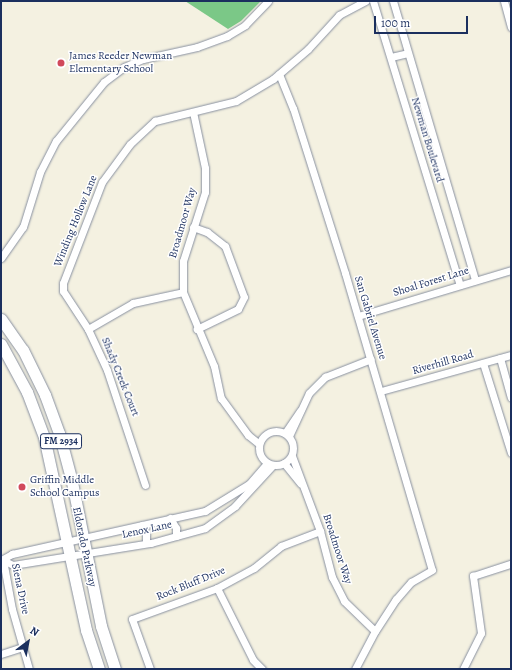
<!DOCTYPE html>
<html>
<head>
<meta charset="utf-8">
<style>
  body { margin:0 }
  #map { position:relative; width:512px; height:670px; overflow:hidden; background:#f4f1e1; font-family:Alegreya,serif }
  div>[style] { position:absolute }
  .green>* { inset:0; background:#7bc887 }
  .roads { filter:drop-shadow(0 0 1px #8890a0) drop-shadow(0 0 1px #8890a0) }
  .street>* { height:7px; margin:-3.5px; padding:0 3.5px; transform-origin:3.5px; border-radius:3.5px; background:#fff }
  .street>.ring { margin:-3.5px; padding:0; box-sizing:content-box; background:none; border:7px solid #fff; border-radius:50% }
  .primary>* { height:11px; margin:-5.5px; padding:0 5.5px; transform-origin:5.5px; border-radius:5.5px; background:#fff }
  .dots>* { width:11px; height:11px; translate:-50% -50%; box-sizing:border-box; border:2px solid #fff; border-radius:50% }
  span { translate:-50% -50%; white-space:nowrap; text-align:center; line-height:1.15; -webkit-text-stroke:3px #fff; paint-order:stroke }
  .shield-label span { padding:1px 3px; background:#fff; border:1px solid; border-radius:3px; -webkit-text-stroke-width:0 }
  .shield-label { font-size:10px; color:#1b2f5e; font-weight:700 }
  .poi-label { font-size:11px; color:#1b2f5e }
  .left { translate:0 -50%; text-align:left }
  .street-label { font-size:11px; color:#1b2f5e }
  .frame { position:absolute; inset:0; border:2px solid #1b2f5e; pointer-events:none }
  .north { position:absolute; left:8px; top:622px; width:40px; height:40px; -webkit-text-stroke:3px #fff; paint-order:stroke; rotate:32deg; font-size:11px; font-weight:700; line-height:16px; text-align:center; color:#1b2f5e }
  .north::after { content:''; display:block; margin:auto; width:14px; height:18px; background:#1b2f5e; clip-path:polygon(50% 0,100% 100%,50% 72%,0 100%) }
  .scale { position:absolute; left:374px; top:16px; width:94px; height:18px; box-sizing:border-box; border:2px solid #1b2f5e; border-top:0; padding-left:5px; font-size:12px; line-height:14px; white-space:nowrap; color:#1b2f5e; -webkit-text-stroke:3px #fff; paint-order:stroke }
</style>
</head>
<body>
<div id="map">
  <div class="green">
    <i style="clip-path:polygon(185px 1px,261px 1px,241px 21px,228px 29px)"></i>
  </div>
  <div class="roads">
    <div class="street">
      <i style="left:373px;top:1px;width:297px;rotate:73deg"></i>
      <i style="left:393px;top:1px;width:291px;rotate:73.6deg"></i>
      <i style="left:504px;top:1px;width:27px;rotate:75deg"></i>
      <i style="left:391px;top:57px;width:17px;rotate:-13deg"></i>
      <i style="left:279px;top:74px;width:37px;rotate:68deg"></i>
      <i style="left:293px;top:108px;width:173px;rotate:72.5deg"></i>
      <i style="left:345px;top:273px;width:309px;rotate:73.7deg"></i>
      <i style="left:432px;top:570px;width:24px;rotate:150deg"></i>
      <i style="left:411px;top:582px;width:23px;rotate:131deg"></i>
      <i style="left:396px;top:599px;width:38px;rotate:123deg"></i>
      <i style="left:375px;top:631px;width:43px;rotate:117.8deg"></i>
      <i style="left:193px;top:112px;width:57px;rotate:77.9deg"></i>
      <i style="left:205px;top:168px;width:24px;rotate:90deg"></i>
      <i style="left:205px;top:192px;width:72px;rotate:107.7deg"></i>
      <i style="left:183px;top:261px;width:31px;rotate:90deg"></i>
      <i style="left:183px;top:292px;width:80px;rotate:67.3deg"></i>
      <i style="left:214px;top:366px;width:33px;rotate:78deg"></i>
      <i style="left:221px;top:398px;width:46px;rotate:53.9deg"></i>
      <i style="left:248px;top:435px;width:14px;rotate:39deg"></i>
      <i style="left:193px;top:227px;width:15px;rotate:20deg"></i>
      <i style="left:207px;top:232px;width:23px;rotate:38deg"></i>
      <i style="left:225px;top:246px;width:54px;rotate:69.6deg"></i>
      <i style="left:244px;top:297px;width:13px;rotate:117deg"></i>
      <i style="left:238px;top:309px;width:46px;rotate:154deg"></i>
      <i style="left:1px;top:258px;width:38px;rotate:-55deg"></i>
      <i style="left:23px;top:227px;width:58px;rotate:-72.8deg"></i>
      <i style="left:40px;top:172px;width:35px;rotate:-63deg"></i>
      <i style="left:56px;top:141px;width:76px;rotate:-50.9deg"></i>
      <i style="left:104px;top:82px;width:25px;rotate:-37deg"></i>
      <i style="left:124px;top:67px;width:21px;rotate:-23deg"></i>
      <i style="left:143px;top:59px;width:55px;rotate:-12.5deg"></i>
      <i style="left:197px;top:47px;width:32px;rotate:-20deg"></i>
      <i style="left:227px;top:36px;width:21px;rotate:-31deg"></i>
      <i style="left:245px;top:25px;width:33px;rotate:-46deg"></i>
      <i style="left:358px;top:316px;width:160px;rotate:-16.7deg"></i>
      <i style="left:88px;top:329px;width:52px;rotate:-30deg"></i>
      <i style="left:133px;top:303px;width:51px;rotate:-12.4deg"></i>
      <i style="left:500px;top:358px;width:41px;rotate:74.6deg"></i>
      <i style="left:483px;top:363px;width:94px;rotate:72.7deg"></i>
      <i style="left:381px;top:391px;width:135px;rotate:-15.5deg"></i>
      <i class="ring" style="left:259px;top:431px;width:27px;height:27px"></i>
      <i style="left:285px;top:433px;width:27px;rotate:-56deg"></i>
      <i style="left:289px;top:436px;width:47px;rotate:-65.1deg"></i>
      <i style="left:309px;top:393px;width:23px;rotate:-45deg"></i>
      <i style="left:325px;top:377px;width:49px;rotate:-21.4deg"></i>
      <i style="left:292px;top:456px;width:80px;rotate:69.5deg"></i>
      <i style="left:320px;top:531px;width:48px;rotate:75.4deg"></i>
      <i style="left:332px;top:577px;width:27px;rotate:63deg"></i>
      <i style="left:344px;top:601px;width:43px;rotate:44.1deg"></i>
      <i style="left:284px;top:463px;width:26px;rotate:51deg"></i>
      <i style="left:145px;top:485px;width:121px;rotate:-108.3deg"></i>
      <i style="left:107px;top:370px;width:45px;rotate:-114.9deg"></i>
      <i style="left:88px;top:329px;width:45px;rotate:-123.3deg"></i>
      <i style="left:63px;top:291px;width:8px;rotate:-90deg"></i>
      <i style="left:63px;top:283px;width:108px;rotate:-68.9deg"></i>
      <i style="left:102px;top:182px;width:47px;rotate:-53.6deg"></i>
      <i style="left:130px;top:144px;width:34px;rotate:-43deg"></i>
      <i style="left:155px;top:121px;width:83px;rotate:-13.9deg"></i>
      <i style="left:236px;top:101px;width:43px;rotate:-30.7deg"></i>
      <i style="left:273px;top:79px;width:46px;rotate:-40.6deg"></i>
      <i style="left:308px;top:49px;width:46px;rotate:-47.6deg"></i>
      <i style="left:339px;top:15px;width:30px;rotate:-28deg"></i>
      <i style="left:170px;top:518px;width:12px;rotate:59deg"></i>
      <i style="left:176px;top:528px;width:8px;rotate:90deg"></i>
      <i style="left:142px;top:525px;width:10px;rotate:66deg"></i>
      <i style="left:146px;top:534px;width:9px;rotate:90deg"></i>
      <i style="left:1px;top:560px;width:13px;rotate:-29deg"></i>
      <i style="left:12px;top:554px;width:198px;rotate:-12.6deg"></i>
      <i style="left:205px;top:511px;width:52px;rotate:-31.5deg"></i>
      <i style="left:249px;top:484px;width:28px;rotate:-49deg"></i>
      <i style="left:3px;top:560px;width:11px;rotate:27deg"></i>
      <i style="left:13px;top:565px;width:140px;rotate:-9.1deg"></i>
      <i style="left:151px;top:543px;width:56px;rotate:-15.5deg"></i>
      <i style="left:205px;top:528px;width:37px;rotate:-36deg"></i>
      <i style="left:235px;top:506px;width:56px;rotate:-47.2deg"></i>
      <i style="left:3px;top:560px;width:50px;rotate:79.6deg"></i>
      <i style="left:12px;top:609px;width:62px;rotate:74.2deg"></i>
      <i style="left:217px;top:588px;width:80px;rotate:63.4deg"></i>
      <i style="left:253px;top:660px;width:13px;rotate:45deg"></i>
      <i style="left:1px;top:654px;width:23px;rotate:-18deg"></i>
      <i style="left:150px;top:669px;width:53px;rotate:-109.8deg"></i>
      <i style="left:132px;top:619px;width:90px;rotate:-20deg"></i>
      <i style="left:217px;top:588px;width:42px;rotate:-28.4deg"></i>
      <i style="left:254px;top:568px;width:35px;rotate:-39deg"></i>
      <i style="left:281px;top:546px;width:42px;rotate:-21deg"></i>
      <i style="left:463px;top:669px;width:40px;rotate:-63.4deg"></i>
      <i style="left:481px;top:633px;width:58px;rotate:-98deg"></i>
      <i style="left:473px;top:576px;width:40px;rotate:-18deg"></i>
    </div>
    <div class="primary">
      <i style="left:1px;top:319px;width:38px;rotate:55deg"></i>
      <i style="left:23px;top:350px;width:50px;rotate:63.9deg"></i>
      <i style="left:45px;top:395px;width:40px;rotate:69.8deg"></i>
      <i style="left:59px;top:433px;width:51px;rotate:75.1deg"></i>
      <i style="left:72px;top:482px;width:147px;rotate:78.6deg"></i>
      <i style="left:101px;top:626px;width:45px;rotate:72deg"></i>
      <i style="left:1px;top:344px;width:55px;rotate:61.6deg"></i>
      <i style="left:27px;top:392px;width:48px;rotate:69.3deg"></i>
      <i style="left:44px;top:437px;width:198px;rotate:77.7deg"></i>
      <i style="left:86px;top:630px;width:41px;rotate:71.6deg"></i>
    </div>
  </div>
  <div class="dots">
    <i style="left:61px;top:63px;background:#d1495b"></i>
    <i style="left:22px;top:487px;background:#d1495b"></i>
  </div>
  <div class="shield-label">
    <span style="left:61px;top:441px">FM 2934</span>
  </div>
  <div class="poi-label">
    <span class="left" style="left:69px;top:63px">James Reeder Newman<br>Elementary School</span>
    <span class="left" style="left:30px;top:487px">Griffin Middle<br>School Campus</span>
  </div>
  <div class="street-label">
    <span style="left:427px;top:140px;rotate:73deg">Newman Boulevard</span>
    <span style="left:76px;top:221px;rotate:-68deg">Winding Hollow Lane</span>
    <span style="left:183px;top:223px;rotate:-74deg">Broadmoor Way</span>
    <span style="left:431px;top:282px;rotate:-17deg">Shoal Forest Lane</span>
    <span style="left:370px;top:318px;rotate:73deg">San Gabriel Avenue</span>
    <span style="left:443px;top:363px;rotate:-16deg">Riverhill Road</span>
    <span style="left:120px;top:377px;rotate:68deg">Shady Creek Court</span>
    <span style="left:147px;top:530px;rotate:-12deg">Lenox Lane</span>
    <span style="left:84px;top:547px;rotate:78deg">Eldorado Parkway</span>
    <span style="left:337px;top:549px;rotate:72deg">Broadmoor Way</span>
    <span style="left:191px;top:584px;rotate:-22deg">Rock Bluff Drive</span>
    <span style="left:20px;top:589px;rotate:78deg">Siena Drive</span>
  </div>
  <div class="frame"></div>
  <div class="north">N</div>
  <div class="scale">100 m</div>
</div>
</body>
</html>
